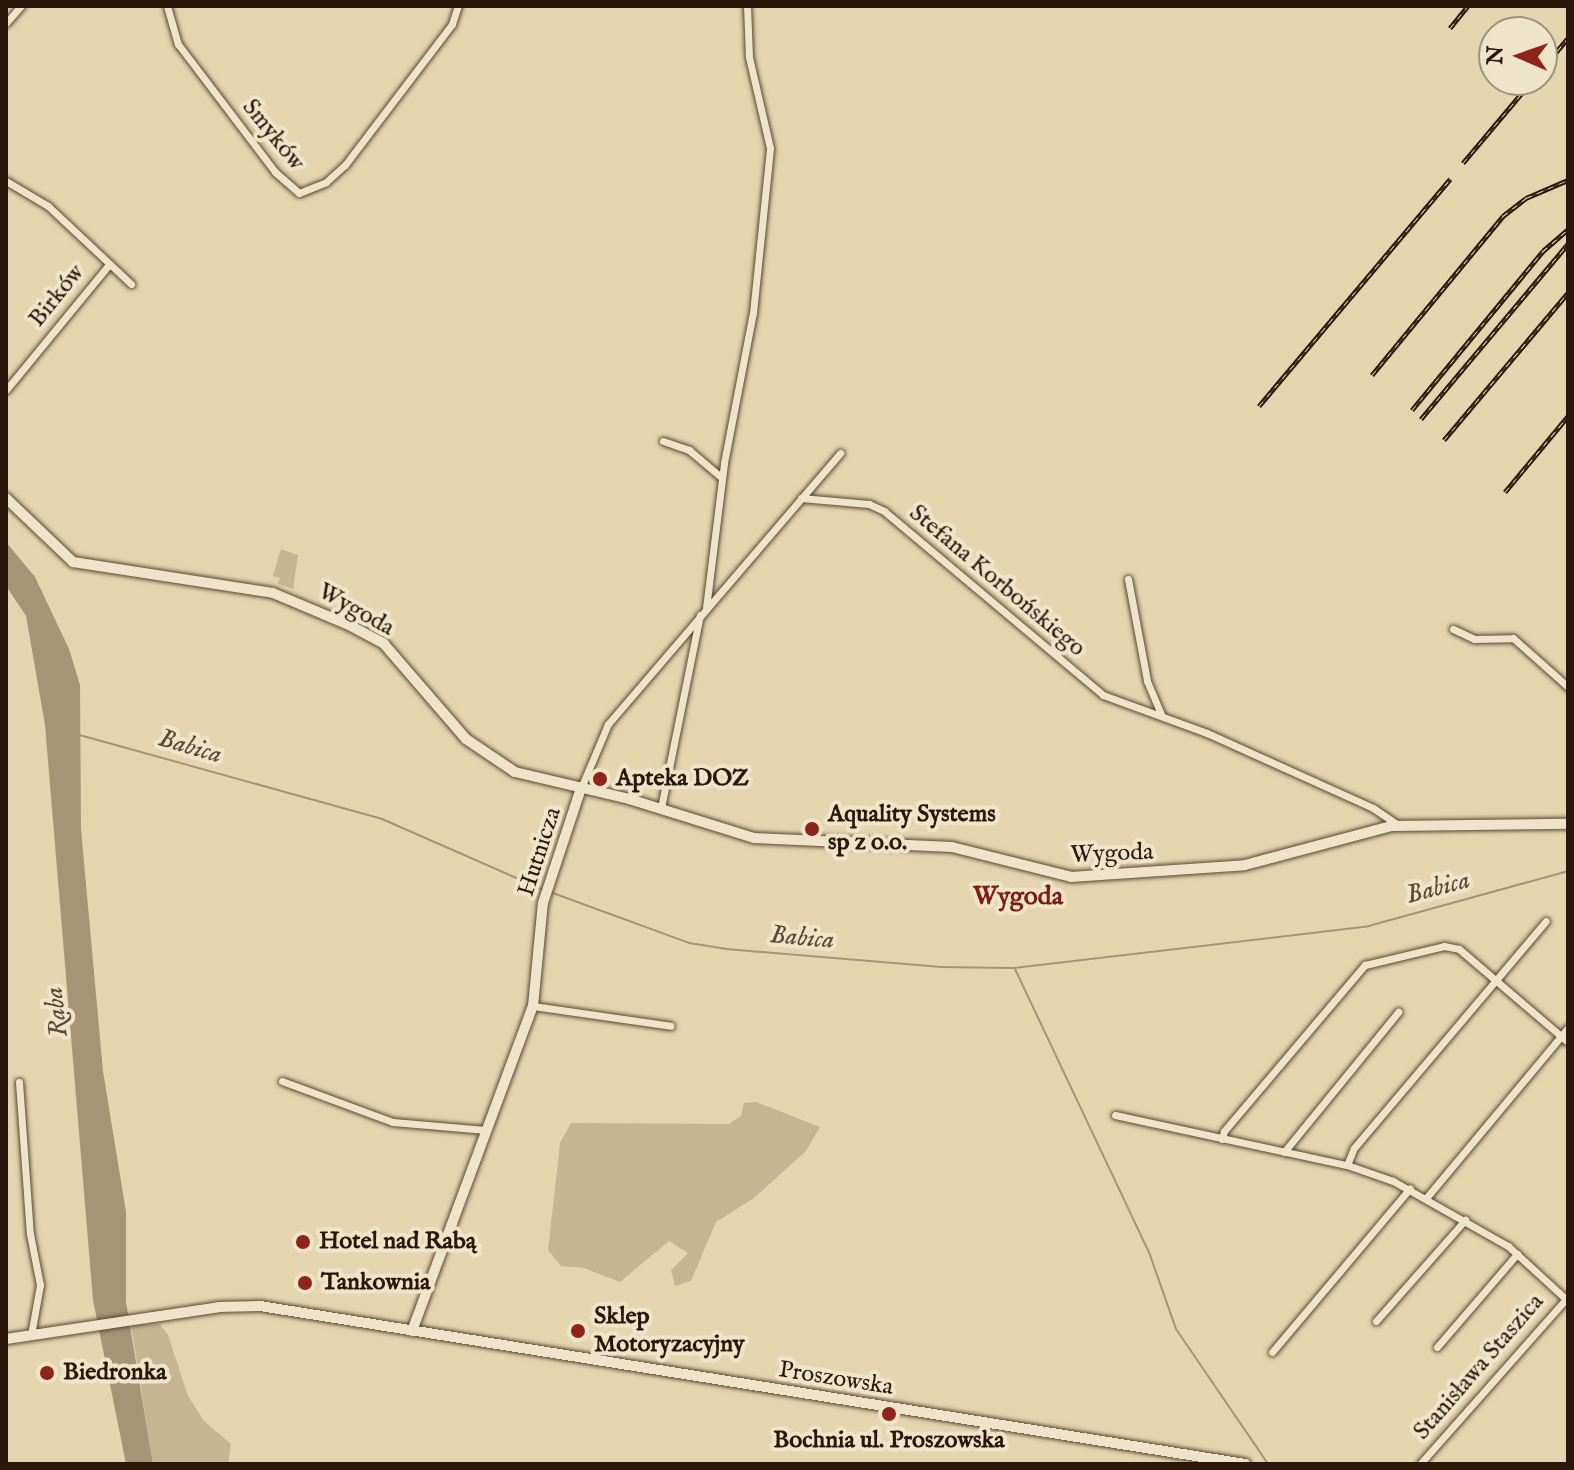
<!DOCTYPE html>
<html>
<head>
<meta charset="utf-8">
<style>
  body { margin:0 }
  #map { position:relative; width:1574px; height:1470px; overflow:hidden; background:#e5d5ae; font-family:"IM FELL English",serif }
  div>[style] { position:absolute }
  .green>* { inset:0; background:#c6b592 }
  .water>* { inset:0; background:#a69476 }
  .stream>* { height:2px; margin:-1px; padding:0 1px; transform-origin:1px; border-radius:1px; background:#a69476 }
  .roads { filter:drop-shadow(0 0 2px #5a4633) drop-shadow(0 0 2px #5a4633) }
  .street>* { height:7px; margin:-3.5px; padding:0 3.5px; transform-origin:3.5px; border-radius:3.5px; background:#eee4ca }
  .secondary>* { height:10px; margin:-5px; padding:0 5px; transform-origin:5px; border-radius:5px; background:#eee4ca }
  .rail>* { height:5px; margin-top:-2.5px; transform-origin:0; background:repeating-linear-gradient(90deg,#eee4ca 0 6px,#2c160a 0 12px); box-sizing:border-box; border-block:2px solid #2c160a }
  .dots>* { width:22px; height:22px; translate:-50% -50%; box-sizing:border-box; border:4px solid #eee4ca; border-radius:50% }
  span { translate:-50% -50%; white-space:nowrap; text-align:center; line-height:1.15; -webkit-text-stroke:8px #eee4ca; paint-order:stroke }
  .street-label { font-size:24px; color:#2c160a }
  .poi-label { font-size:24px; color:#2c160a; font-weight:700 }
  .left { translate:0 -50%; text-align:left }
  .water-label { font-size:26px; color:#5d4835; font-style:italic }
  .neighbourhood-label { font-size:26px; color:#7a1f14; font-weight:700 }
  .frame { position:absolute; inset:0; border:8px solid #2c160a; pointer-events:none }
  .north { position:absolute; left:1478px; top:16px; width:80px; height:80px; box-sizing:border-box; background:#eee4ca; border:2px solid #a0927d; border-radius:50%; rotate:272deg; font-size:22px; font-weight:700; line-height:32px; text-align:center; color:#2c160a }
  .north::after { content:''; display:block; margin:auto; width:28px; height:36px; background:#8f2418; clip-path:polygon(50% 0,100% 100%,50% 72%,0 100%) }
</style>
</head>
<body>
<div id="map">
  <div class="green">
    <i style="clip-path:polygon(281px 549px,298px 555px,293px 589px,278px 584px,280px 578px,273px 576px)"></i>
    <i style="clip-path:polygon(756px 1102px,820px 1127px,806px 1151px,754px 1198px,716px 1222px,691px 1281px,675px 1286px,671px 1270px,688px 1253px,669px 1241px,620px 1282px,584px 1268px,561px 1266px,548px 1250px,560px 1143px,571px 1123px,729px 1124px,741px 1116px,744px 1103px)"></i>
    <i style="clip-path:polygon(160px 1324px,168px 1335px,188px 1396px,204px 1421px,231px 1444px,228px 1464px,153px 1464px,131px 1325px)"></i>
  </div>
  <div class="water">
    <i style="clip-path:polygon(6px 542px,35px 577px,69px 649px,80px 685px,81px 829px,103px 1071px,126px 1212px,126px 1302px,153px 1464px,126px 1464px,93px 1300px,45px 725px,26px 616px,6px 586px)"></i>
  </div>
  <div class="stream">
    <i style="left:76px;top:734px;width:318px;rotate:15.5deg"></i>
    <i style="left:382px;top:819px;width:177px;rotate:23.7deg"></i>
    <i style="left:550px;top:892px;width:148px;rotate:20.1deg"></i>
    <i style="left:689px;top:943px;width:37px;rotate:9deg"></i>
    <i style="left:726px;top:949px;width:216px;rotate:4.8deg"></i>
    <i style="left:941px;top:967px;width:73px;rotate:0.8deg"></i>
    <i style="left:1014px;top:968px;width:353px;rotate:-6.7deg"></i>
    <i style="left:1365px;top:927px;width:211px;rotate:-15.4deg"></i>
    <i style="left:1015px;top:969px;width:316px;rotate:64.7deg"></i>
    <i style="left:1150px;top:1255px;width:78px;rotate:70.6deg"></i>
    <i style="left:1176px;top:1329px;width:163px;rotate:55.7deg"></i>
  </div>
  <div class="roads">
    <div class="street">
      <i style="left:167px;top:6px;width:40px;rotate:74deg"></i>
      <i style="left:178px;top:44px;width:161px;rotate:52.8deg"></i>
      <i style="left:275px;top:172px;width:32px;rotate:41deg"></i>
      <i style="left:299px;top:193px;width:29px;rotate:-22deg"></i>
      <i style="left:326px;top:182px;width:25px;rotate:-42deg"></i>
      <i style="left:345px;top:165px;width:177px;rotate:-52.8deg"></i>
      <i style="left:452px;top:24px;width:19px;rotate:-72deg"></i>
      <i style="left:6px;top:23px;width:23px;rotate:-49deg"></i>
      <i style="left:6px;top:181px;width:49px;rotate:30.8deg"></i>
      <i style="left:48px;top:206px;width:114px;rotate:43.2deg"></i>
      <i style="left:6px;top:390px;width:161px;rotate:-50.6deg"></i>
      <i style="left:663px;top:441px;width:28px;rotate:19deg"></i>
      <i style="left:689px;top:450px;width:42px;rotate:40.2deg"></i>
      <i style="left:801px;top:498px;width:68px;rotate:5deg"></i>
      <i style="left:869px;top:504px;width:17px;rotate:25deg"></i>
      <i style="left:884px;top:511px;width:286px;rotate:40deg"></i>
      <i style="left:1103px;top:695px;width:111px;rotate:20.1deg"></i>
      <i style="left:1207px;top:733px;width:182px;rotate:24.3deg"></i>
      <i style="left:1373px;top:808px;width:32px;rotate:34deg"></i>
      <i style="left:1128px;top:579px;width:104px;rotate:79.4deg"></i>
      <i style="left:1147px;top:681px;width:36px;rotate:67deg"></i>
      <i style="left:706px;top:608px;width:146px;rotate:-82.9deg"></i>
      <i style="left:724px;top:463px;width:153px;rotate:-79.1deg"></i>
      <i style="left:753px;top:313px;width:166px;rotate:-84.1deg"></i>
      <i style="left:770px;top:148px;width:93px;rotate:-103deg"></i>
      <i style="left:749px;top:57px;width:51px;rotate:-92.2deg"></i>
      <i style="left:1453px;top:629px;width:23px;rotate:25deg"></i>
      <i style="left:1474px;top:639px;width:39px;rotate:-1deg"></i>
      <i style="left:1513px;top:638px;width:74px;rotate:41.7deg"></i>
      <i style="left:581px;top:788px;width:69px;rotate:-67.1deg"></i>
      <i style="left:608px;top:724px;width:357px;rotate:-49.4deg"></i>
      <i style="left:661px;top:808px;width:197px;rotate:-78.6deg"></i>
      <i style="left:533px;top:1006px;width:139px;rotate:8.2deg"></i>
      <i style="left:282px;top:1081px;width:118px;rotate:20.3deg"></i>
      <i style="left:393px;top:1122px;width:93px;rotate:4.9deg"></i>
      <i style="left:19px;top:1082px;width:152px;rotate:85.9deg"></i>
      <i style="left:30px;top:1234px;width:52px;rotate:78.9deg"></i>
      <i style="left:40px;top:1285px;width:51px;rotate:100.2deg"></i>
      <i style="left:1115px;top:1115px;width:237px;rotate:12.2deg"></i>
      <i style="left:1347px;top:1165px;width:49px;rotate:19.2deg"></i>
      <i style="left:1393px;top:1181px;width:132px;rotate:29.5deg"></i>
      <i style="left:1508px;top:1246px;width:81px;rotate:42.5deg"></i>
      <i style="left:1222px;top:1139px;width:8px;rotate:-76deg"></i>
      <i style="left:1224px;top:1131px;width:218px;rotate:-49.7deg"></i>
      <i style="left:1365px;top:965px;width:81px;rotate:-13.5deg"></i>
      <i style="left:1444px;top:946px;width:15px;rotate:11deg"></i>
      <i style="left:1459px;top:949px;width:143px;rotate:40.5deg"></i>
      <i style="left:1284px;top:1152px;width:181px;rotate:-50.8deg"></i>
      <i style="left:1347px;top:1165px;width:18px;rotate:-68deg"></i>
      <i style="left:1354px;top:1148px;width:297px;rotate:-49.8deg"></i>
      <i style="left:1427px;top:1197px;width:220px;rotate:-50.2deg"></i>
      <i style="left:1376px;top:1321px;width:135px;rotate:-48.6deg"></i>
      <i style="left:1437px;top:1347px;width:123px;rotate:-49.3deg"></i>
      <i style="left:1272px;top:1352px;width:214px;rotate:-49.9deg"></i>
      <i style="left:1420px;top:1464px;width:222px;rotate:-48.5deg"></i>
    </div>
    <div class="secondary">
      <i style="left:6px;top:498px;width:93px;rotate:43.7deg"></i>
      <i style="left:73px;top:562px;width:202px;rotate:8.8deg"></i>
      <i style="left:273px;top:593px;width:82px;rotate:22.8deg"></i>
      <i style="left:349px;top:625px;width:40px;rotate:28deg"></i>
      <i style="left:384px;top:644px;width:125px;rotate:49.2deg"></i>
      <i style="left:466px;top:739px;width:59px;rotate:34deg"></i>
      <i style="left:515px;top:772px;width:117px;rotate:13.3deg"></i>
      <i style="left:629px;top:799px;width:131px;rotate:17.3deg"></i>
      <i style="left:754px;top:838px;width:198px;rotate:2.6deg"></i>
      <i style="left:952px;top:847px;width:123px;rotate:14.1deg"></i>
      <i style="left:1071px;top:877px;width:174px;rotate:-3.9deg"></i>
      <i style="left:1245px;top:865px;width:152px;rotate:-14.9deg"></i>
      <i style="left:1392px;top:826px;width:176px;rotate:-0.7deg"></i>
      <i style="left:412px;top:1331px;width:347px;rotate:-69.6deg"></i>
      <i style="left:533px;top:1006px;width:103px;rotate:-84.5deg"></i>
      <i style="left:543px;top:903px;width:121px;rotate:-71.7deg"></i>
      <i style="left:6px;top:1339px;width:215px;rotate:-8.5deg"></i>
      <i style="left:219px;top:1307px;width:41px;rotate:-1.4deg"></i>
      <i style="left:260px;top:1306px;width:998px;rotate:9.11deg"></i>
    </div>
  </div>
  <div class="rail">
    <i style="left:1450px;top:28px;width:28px;rotate:-51deg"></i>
    <i style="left:1542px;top:69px;width:40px;rotate:-50deg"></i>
    <i style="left:1463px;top:163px;width:109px;rotate:-49.9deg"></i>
    <i style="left:1372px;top:375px;width:206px;rotate:-50.5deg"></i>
    <i style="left:1503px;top:216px;width:29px;rotate:-38deg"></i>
    <i style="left:1526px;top:198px;width:46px;rotate:-23.2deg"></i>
    <i style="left:1259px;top:406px;width:297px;rotate:-49.9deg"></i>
    <i style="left:1412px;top:410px;width:206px;rotate:-50.5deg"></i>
    <i style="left:1543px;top:251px;width:33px;rotate:-41deg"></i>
    <i style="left:1421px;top:419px;width:229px;rotate:-50deg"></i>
    <i style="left:1444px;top:440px;width:192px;rotate:-49.9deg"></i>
    <i style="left:1505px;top:492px;width:99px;rotate:-50.3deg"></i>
  </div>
  <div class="dots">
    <i style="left:600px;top:779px;background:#8f2418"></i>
    <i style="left:812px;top:829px;background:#8f2418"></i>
    <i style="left:303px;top:1242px;background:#8f2418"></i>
    <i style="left:305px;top:1283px;background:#8f2418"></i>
    <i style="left:578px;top:1331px;background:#8f2418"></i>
    <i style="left:47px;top:1373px;background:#8f2418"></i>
    <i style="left:889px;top:1414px;background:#8f2418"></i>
  </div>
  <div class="street-label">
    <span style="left:273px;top:135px;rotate:51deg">Smyków</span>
    <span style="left:57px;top:296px;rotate:-51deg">Birków</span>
    <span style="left:997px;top:581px;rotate:40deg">Stefana Korbońskiego</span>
    <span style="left:356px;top:610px;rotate:29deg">Wygoda</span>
    <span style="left:540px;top:852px;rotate:-72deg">Hutnicza</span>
    <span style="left:1112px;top:854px;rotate:-2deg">Wygoda</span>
    <span style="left:1479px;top:1367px;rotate:-49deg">Stanisława Staszica</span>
    <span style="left:836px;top:1379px;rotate:9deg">Proszowska</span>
  </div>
  <div class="poi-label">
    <span class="left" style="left:616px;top:779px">Apteka DOZ</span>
    <span class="left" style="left:828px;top:829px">Aquality Systems<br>sp z o.o.</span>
    <span class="left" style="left:319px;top:1242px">Hotel nad Rabą</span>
    <span class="left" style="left:321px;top:1283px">Tankownia</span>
    <span class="left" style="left:594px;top:1331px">Sklep<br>Motoryzacyjny</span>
    <span class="left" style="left:63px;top:1373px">Biedronka</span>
    <span style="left:889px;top:1441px">Bochnia ul. Proszowska</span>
  </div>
  <div class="water-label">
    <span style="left:190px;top:747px;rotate:16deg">Babica</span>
    <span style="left:1438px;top:888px;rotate:-15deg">Babica</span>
    <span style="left:802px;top:938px;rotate:5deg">Babica</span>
    <span style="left:57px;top:1012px;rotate:-96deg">Raba</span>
  </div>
  <div class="neighbourhood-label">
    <span style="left:1018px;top:897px">Wygoda</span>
  </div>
  <div class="frame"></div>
  <div class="north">N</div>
</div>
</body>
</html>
